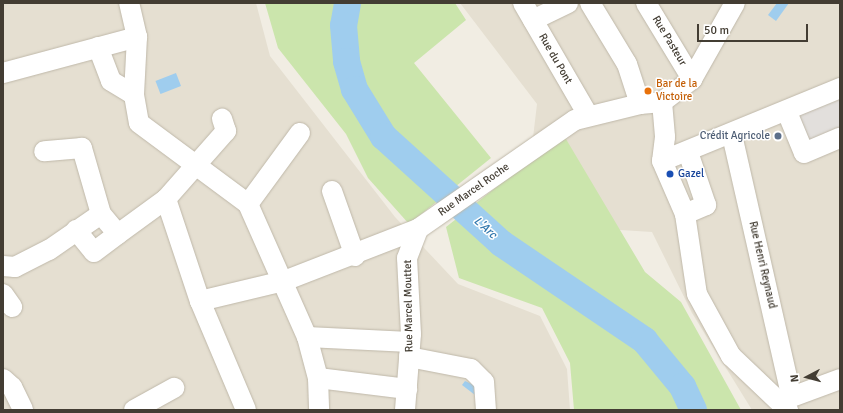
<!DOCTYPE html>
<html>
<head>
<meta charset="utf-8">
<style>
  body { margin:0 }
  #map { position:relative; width:843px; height:413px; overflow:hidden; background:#f1ede3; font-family:Signika,sans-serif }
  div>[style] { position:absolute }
  .residential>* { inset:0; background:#e5dfd1 }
  .green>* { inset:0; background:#cbe5ac }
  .parking>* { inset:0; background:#e2dfdc }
  .water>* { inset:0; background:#9fcdee; transform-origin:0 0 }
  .river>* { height:27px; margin:-13.5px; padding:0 13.5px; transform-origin:13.5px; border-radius:13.5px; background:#9fcdee }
  .roads { filter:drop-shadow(0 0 1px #bfb8a9) drop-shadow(0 0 1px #bfb8a9) }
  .minor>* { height:20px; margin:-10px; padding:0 10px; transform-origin:10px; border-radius:10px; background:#fff }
  .dots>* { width:11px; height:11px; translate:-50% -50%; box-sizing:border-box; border:2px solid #fff; border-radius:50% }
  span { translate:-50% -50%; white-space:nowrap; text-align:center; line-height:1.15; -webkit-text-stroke:3px #fff; paint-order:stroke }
  .street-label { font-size:11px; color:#433d33 }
  .food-label { font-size:11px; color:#c56008 }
  .left { translate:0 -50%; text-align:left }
  .service-label { font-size:11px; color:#4e5e75 }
  .right { translate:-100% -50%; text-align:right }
  .transit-label { font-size:11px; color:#164399 }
  .water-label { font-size:12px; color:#2f76ac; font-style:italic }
  .frame { position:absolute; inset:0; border:4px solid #433d33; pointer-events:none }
  .north { position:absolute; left:787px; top:357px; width:40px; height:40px; -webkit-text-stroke:3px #fff; paint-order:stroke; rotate:264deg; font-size:11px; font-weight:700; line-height:16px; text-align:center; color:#433d33 }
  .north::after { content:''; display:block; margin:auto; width:14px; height:18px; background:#433d33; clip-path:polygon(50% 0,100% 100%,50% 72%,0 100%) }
  .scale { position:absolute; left:697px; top:24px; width:111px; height:18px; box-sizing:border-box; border:2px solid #433d33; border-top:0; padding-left:5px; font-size:12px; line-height:14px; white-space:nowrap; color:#433d33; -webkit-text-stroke:3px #fff; paint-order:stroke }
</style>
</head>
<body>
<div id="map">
  <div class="residential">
    <i style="clip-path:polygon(3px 3px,256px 3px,270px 56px,395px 217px,458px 284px,540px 316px,567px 369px,570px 410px,3px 410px)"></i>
    <i style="clip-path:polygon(460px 3px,840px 3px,840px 410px,752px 410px,692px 313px,652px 232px,589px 228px,525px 205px,537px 104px)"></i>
  </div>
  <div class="green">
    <i style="clip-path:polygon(265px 3px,455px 3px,466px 20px,414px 63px,491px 158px,409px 224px,368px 178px,346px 134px,278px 48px)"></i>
    <i style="clip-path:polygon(563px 134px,645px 272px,681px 302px,741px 410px,574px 410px,570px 363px,542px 308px,459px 278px,446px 227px)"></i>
  </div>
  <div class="parking">
    <i style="clip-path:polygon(840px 93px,840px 128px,809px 140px,796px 113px)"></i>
  </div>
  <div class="water">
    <i style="clip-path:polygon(777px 3px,789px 3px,776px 21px,768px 15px)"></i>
    <i style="left:176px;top:73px;width:14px;height:22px;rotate:69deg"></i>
    <i style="clip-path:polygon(465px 381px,474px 385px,475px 395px,462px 385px)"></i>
  </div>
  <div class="river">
    <i style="left:347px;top:3px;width:22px;rotate:100deg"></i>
    <i style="left:343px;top:25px;width:36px;rotate:85deg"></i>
    <i style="left:346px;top:61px;width:29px;rotate:74deg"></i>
    <i style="left:354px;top:89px;width:55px;rotate:58.3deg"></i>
    <i style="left:383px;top:136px;width:159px;rotate:42.2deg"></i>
    <i style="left:501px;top:243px;width:173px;rotate:34.1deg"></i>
    <i style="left:644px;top:340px;width:60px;rotate:50.4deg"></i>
    <i style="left:682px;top:386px;width:26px;rotate:65deg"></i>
  </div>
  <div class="roads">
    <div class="minor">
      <i style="left:523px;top:3px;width:129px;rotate:59.9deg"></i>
      <i style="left:590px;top:3px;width:71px;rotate:58.8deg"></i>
      <i style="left:627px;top:64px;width:42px;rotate:72deg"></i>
      <i style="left:646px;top:3px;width:89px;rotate:58.8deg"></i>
      <i style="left:533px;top:20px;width:39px;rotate:-26deg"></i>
      <i style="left:137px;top:37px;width:58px;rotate:93deg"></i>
      <i style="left:134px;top:95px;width:28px;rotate:80deg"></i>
      <i style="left:139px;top:123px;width:136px;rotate:36.6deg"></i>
      <i style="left:248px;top:204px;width:145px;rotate:66.1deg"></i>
      <i style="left:307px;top:337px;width:42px;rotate:75deg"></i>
      <i style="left:318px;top:378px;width:32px;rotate:88deg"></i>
      <i style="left:98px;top:47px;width:36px;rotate:69deg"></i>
      <i style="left:111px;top:81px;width:27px;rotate:31deg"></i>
      <i style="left:3px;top:73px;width:139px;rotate:-15deg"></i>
      <i style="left:137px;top:37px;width:35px;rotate:-103deg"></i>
      <i style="left:662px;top:102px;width:35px;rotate:85deg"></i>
      <i style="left:665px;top:137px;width:24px;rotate:97deg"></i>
      <i style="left:662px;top:161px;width:58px;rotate:66.5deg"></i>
      <i style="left:685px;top:214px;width:81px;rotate:81.5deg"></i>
      <i style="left:697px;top:294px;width:71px;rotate:61.3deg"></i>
      <i style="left:731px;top:356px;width:79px;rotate:43.5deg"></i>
      <i style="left:662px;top:102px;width:38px;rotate:-37deg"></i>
      <i style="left:692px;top:79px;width:87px;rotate:-60.5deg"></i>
      <i style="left:787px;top:112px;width:44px;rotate:67.5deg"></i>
      <i style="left:804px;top:153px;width:39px;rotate:-23deg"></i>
      <i style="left:732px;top:135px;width:266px;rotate:77.2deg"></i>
      <i style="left:662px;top:161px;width:192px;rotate:-22.3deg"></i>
      <i style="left:332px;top:191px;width:69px;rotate:70.5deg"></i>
      <i style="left:166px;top:199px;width:91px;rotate:-48.6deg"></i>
      <i style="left:226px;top:131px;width:13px;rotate:-108deg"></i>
      <i style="left:248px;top:204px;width:88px;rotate:-53.8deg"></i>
      <i style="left:101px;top:214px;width:26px;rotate:50deg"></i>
      <i style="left:118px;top:234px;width:59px;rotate:-36.1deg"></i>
      <i style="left:166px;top:199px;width:108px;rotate:71.6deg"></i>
      <i style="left:200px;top:301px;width:118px;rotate:67.1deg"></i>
      <i style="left:685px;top:214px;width:23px;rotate:-23deg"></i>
      <i style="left:706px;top:205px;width:56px;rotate:-108.8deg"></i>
      <i style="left:76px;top:230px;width:28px;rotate:51deg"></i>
      <i style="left:94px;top:252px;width:30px;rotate:-37deg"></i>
      <i style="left:3px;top:266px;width:12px;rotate:5deg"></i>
      <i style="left:15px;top:267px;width:38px;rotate:-27deg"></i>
      <i style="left:49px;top:250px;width:63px;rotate:-34.7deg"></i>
      <i style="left:101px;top:214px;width:69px;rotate:-106.1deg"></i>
      <i style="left:82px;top:148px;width:38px;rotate:175deg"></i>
      <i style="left:3px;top:294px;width:16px;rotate:55deg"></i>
      <i style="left:200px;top:301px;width:86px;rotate:-13.4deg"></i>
      <i style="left:284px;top:281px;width:144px;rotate:-21.2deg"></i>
      <i style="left:418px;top:229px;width:191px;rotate:-34.8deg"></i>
      <i style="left:575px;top:120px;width:67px;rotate:-13.8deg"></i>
      <i style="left:640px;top:104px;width:22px;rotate:-5deg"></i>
      <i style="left:307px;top:337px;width:103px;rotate:2.8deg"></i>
      <i style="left:409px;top:357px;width:63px;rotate:11deg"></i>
      <i style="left:471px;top:369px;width:18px;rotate:45deg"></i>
      <i style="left:484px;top:382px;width:28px;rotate:86deg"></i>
      <i style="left:318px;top:378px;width:90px;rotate:7deg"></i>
      <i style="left:3px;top:379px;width:12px;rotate:42deg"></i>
      <i style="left:12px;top:387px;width:25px;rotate:64deg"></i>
      <i style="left:781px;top:401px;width:63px;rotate:-20.4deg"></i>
      <i style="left:134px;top:410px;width:46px;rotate:-28.8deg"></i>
      <i style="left:405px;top:410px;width:76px;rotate:-85.5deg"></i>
      <i style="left:411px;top:334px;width:76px;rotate:-93deg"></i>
      <i style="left:407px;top:258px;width:31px;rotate:-69deg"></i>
    </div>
  </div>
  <div class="dots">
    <i style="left:648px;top:91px;background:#e8710a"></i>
    <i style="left:778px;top:136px;background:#5c6f8a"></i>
    <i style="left:670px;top:174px;background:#1a4fb4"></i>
  </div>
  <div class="street-label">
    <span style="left:669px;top:41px;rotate:59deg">Rue Pasteur</span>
    <span style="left:555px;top:59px;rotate:60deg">Rue du Pont</span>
    <span style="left:474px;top:190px;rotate:-35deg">Rue Marcel Roche</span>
    <span style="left:762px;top:265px;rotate:77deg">Rue Henri Reynaud</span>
    <span style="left:409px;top:306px;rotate:-91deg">Rue Marcel Mouttet</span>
  </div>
  <div class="food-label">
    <span class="left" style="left:656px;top:91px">Bar de la<br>Victoire</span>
  </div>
  <div class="service-label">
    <span class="right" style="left:770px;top:136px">Crédit Agricole</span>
  </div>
  <div class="transit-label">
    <span class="left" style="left:678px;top:174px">Gazel</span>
  </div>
  <div class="water-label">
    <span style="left:485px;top:228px;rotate:42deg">L'Arc</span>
  </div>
  <div class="frame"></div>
  <div class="north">N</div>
  <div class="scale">50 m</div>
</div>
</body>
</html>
